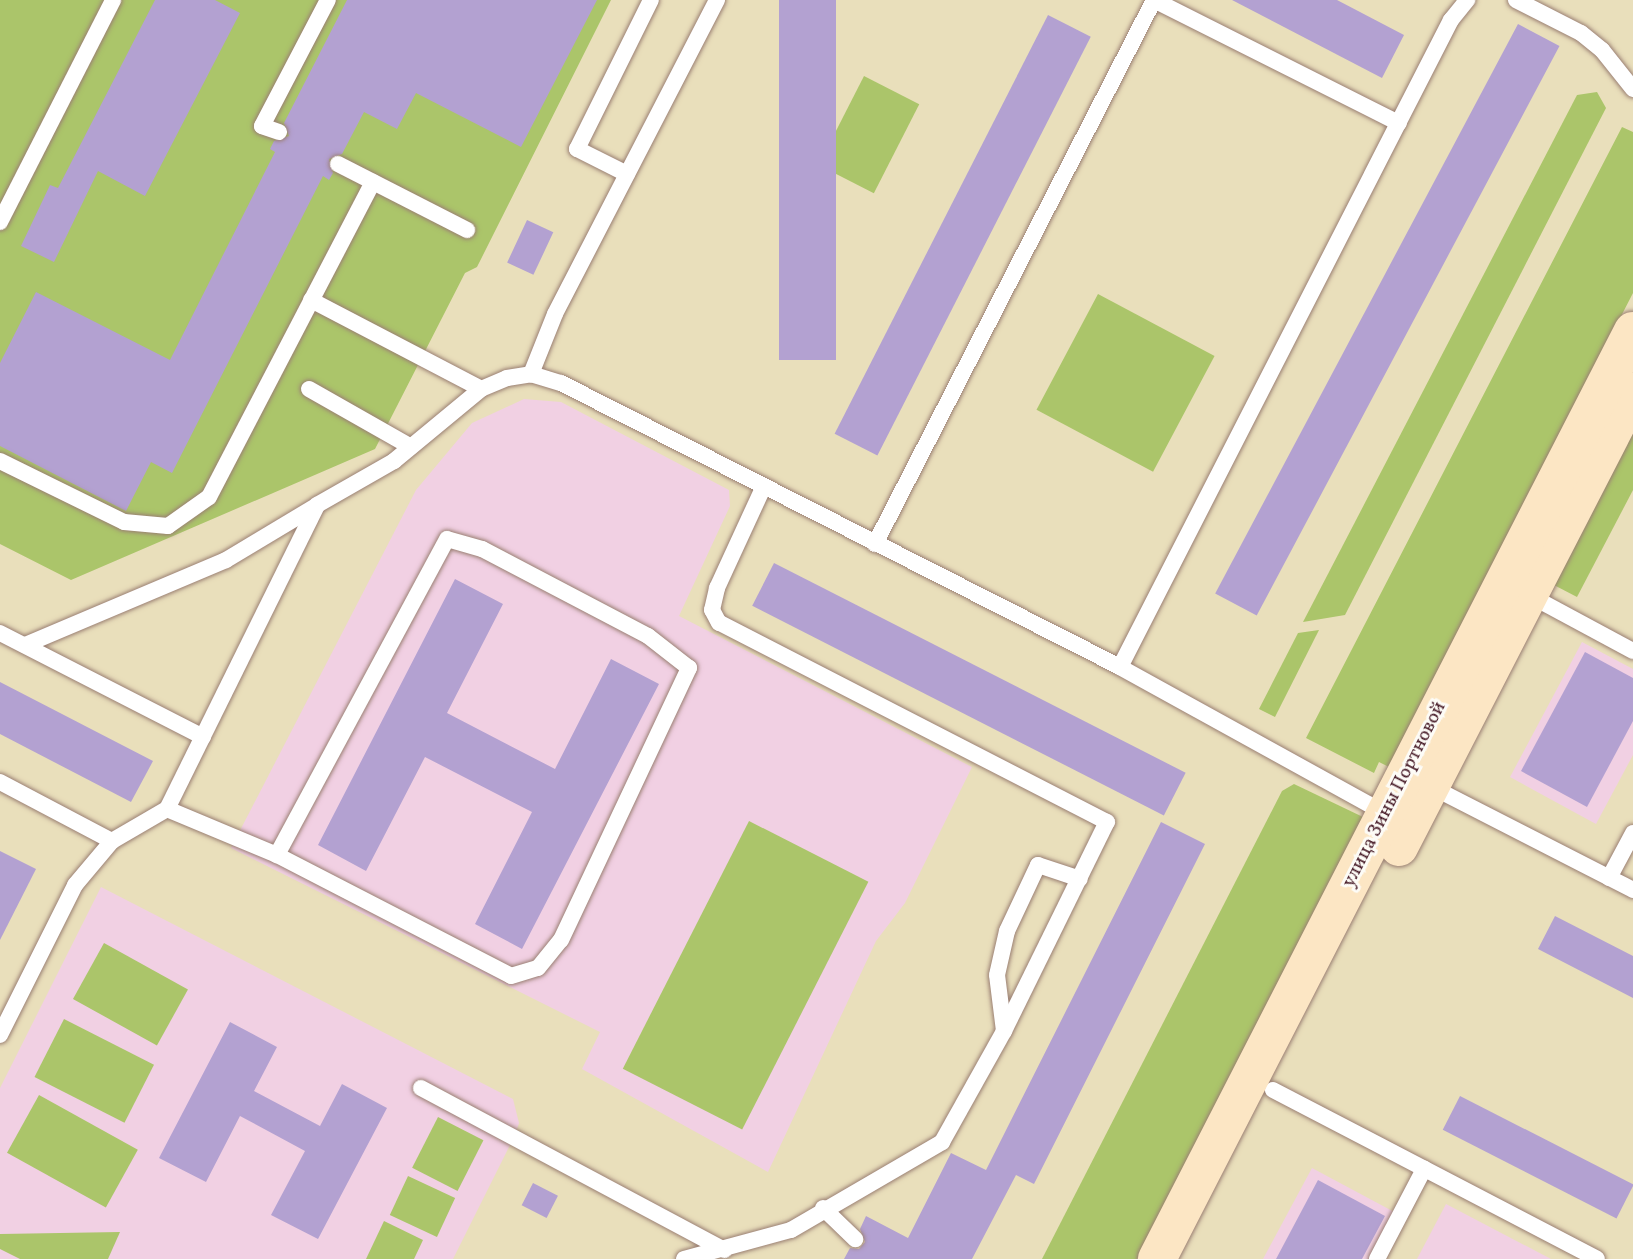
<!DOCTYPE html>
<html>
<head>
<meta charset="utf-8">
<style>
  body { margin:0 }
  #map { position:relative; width:1633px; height:1259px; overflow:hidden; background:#e9dfbb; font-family:Vollkorn,serif }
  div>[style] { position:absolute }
  .built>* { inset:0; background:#f1d0e3 }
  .green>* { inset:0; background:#abc56a; transform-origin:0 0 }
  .building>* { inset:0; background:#b3a1d1; transform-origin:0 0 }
  .roads { filter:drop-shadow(0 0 2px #9a7f73) drop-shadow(0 0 2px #9a7f73) }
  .service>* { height:16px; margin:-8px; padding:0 8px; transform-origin:8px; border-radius:8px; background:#fff }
  .secondary>* { height:38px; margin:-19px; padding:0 19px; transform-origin:19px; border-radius:19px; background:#fce6c4 }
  span { translate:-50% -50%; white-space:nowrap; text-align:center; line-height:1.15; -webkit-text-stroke:6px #fdfcf7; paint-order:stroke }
  .street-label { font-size:19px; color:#4a1f2b }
</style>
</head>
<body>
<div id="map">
  <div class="built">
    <i style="clip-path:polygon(524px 399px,561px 402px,729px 490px,730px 506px,679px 616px,972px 767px,905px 903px,876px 941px,768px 1172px,582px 1069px,600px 1032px,231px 848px,416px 490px,472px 423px)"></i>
    <i style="clip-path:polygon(1582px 642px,1633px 669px,1633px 755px,1596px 824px,1510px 777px)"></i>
    <i style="clip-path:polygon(101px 887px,513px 1099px,519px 1123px,515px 1135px,453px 1259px,0 1259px,0 1088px)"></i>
    <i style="clip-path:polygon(1312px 1168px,1398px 1214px,1374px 1259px,1263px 1259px)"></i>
    <i style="clip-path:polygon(1446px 1204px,1551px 1259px,1417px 1259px)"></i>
  </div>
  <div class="green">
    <i style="clip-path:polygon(0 0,611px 0,477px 267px,465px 273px,375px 449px,71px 580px,0 544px)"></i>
    <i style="left:864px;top:76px;width:62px;height:100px;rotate:27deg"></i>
    <i style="clip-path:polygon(1597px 92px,1606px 108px,1345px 615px,1303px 622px,1577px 95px)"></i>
    <i style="clip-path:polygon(1622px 127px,1633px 132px,1633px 293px,1389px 767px,1379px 762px,1374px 773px,1306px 738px)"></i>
    <i style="left:1098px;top:294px;width:132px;height:131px;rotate:28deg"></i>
    <i style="clip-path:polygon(1633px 427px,1633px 490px,1577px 597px,1552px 584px)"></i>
    <i style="clip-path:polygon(1319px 630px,1275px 717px,1259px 709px,1298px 633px)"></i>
    <i style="clip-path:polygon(1294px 784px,1363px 817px,1137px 1259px,1042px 1259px,1282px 791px)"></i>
    <i style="left:749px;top:821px;width:134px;height:278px;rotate:27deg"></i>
    <i style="left:104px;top:943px;width:96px;height:64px;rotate:29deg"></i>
    <i style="left:64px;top:1019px;width:101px;height:65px;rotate:27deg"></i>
    <i style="left:39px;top:1095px;width:113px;height:66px;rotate:29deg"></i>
    <i style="left:438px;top:1117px;width:51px;height:57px;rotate:27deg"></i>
    <i style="left:408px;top:1176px;width:52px;height:43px;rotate:25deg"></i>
    <i style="clip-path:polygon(384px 1221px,423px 1240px,414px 1259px,366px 1259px)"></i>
    <i style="clip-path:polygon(120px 1232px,108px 1259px,20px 1259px,0 1249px,0 1234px)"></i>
  </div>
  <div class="building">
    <i style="clip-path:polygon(155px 0,215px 0,240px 13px,145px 196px,98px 171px,54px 262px,21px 246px,50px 185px,58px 188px)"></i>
    <i style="clip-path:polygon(347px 0,597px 0,521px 147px,416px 93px,397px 129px,364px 112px,342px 154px,329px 159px,333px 173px,329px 180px,323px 176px,172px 473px,151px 462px,126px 511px,0 446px,0 363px,36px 292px,170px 360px,275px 152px,270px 149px,274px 141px,289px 136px,284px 123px)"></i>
    <i style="left:779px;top:0;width:57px;height:360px"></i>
    <i style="clip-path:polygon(1232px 0,1337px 0,1404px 35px,1382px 78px)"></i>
    <i style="left:1048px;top:15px;width:48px;height:470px;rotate:27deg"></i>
    <i style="left:1518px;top:24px;width:47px;height:645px;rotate:28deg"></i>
    <i style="left:527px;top:220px;width:29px;height:47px;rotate:25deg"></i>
    <i style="left:774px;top:563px;width:462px;height:48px;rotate:27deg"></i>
    <i style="clip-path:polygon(455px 579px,503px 604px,447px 713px,555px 769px,611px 659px,659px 684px,522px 949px,475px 924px,532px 812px,425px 757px,366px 871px,318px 845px)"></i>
    <i style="clip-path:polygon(1585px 652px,1633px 678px,1633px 721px,1587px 807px,1521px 771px)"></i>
    <i style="clip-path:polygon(0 682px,153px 761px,131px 802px,0 734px)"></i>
    <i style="clip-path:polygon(1161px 822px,1205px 844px,1034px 1184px,1016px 1175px,972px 1259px,844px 1259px,850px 1248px,859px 1249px,865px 1242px,860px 1229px,866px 1216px,908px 1238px,951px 1153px,986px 1170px)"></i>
    <i style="clip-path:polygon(0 851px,36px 869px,0 940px)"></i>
    <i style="clip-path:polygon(1555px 916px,1633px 956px,1633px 998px,1538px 949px)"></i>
    <i style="clip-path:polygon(230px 1022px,277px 1047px,254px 1091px,320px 1126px,342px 1084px,387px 1108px,318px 1239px,271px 1215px,305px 1151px,240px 1116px,206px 1182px,159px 1158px)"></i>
    <i style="left:1460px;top:1096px;width:195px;height:38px;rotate:27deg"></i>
    <i style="clip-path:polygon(1318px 1180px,1385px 1216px,1362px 1259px,1276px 1259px)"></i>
    <i style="left:533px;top:1183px;width:28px;height:25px;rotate:27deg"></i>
  </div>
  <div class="roads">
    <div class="service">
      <i style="left:717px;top:0;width:353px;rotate:117.3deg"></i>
      <i style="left:555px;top:314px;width:65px;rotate:111.8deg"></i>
      <i style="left:531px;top:374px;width:31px;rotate:17deg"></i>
      <i style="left:561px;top:383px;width:627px;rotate:26.93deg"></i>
      <i style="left:1120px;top:667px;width:303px;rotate:28.9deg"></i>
      <i style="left:1516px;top:0;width:73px;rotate:26.9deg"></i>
      <i style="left:1581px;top:33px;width:27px;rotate:39deg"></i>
      <i style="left:1602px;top:50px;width:50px;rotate:51.5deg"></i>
      <i style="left:279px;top:132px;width:18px;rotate:-161deg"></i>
      <i style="left:262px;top:126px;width:142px;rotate:-62.4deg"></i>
      <i style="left:338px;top:164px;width:145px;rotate:27.1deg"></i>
      <i style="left:627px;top:174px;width:56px;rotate:-153.4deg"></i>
      <i style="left:577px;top:149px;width:166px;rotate:-63.6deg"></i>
      <i style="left:0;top:222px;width:249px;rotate:-63deg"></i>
      <i style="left:311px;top:300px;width:192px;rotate:27.6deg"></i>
      <i style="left:309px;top:389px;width:117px;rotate:29.6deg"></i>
      <i style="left:0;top:461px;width:138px;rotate:26.2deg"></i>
      <i style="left:124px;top:522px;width:44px;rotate:5.2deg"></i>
      <i style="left:168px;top:526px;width:50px;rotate:-35.3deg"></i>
      <i style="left:209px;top:497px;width:355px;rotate:-62.5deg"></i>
      <i style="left:875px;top:544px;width:611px;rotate:-62.85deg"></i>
      <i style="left:1154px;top:0;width:274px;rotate:26.7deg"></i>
      <i style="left:1529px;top:595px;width:118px;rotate:28.3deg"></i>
      <i style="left:0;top:633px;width:228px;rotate:27.1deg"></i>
      <i style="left:25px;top:645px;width:218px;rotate:-22.9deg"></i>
      <i style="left:226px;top:560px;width:105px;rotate:-31deg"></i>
      <i style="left:1120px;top:667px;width:727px;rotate:-62.91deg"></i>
      <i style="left:1451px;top:20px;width:26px;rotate:-51deg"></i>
      <i style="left:0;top:782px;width:127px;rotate:27.8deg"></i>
      <i style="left:1430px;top:786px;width:228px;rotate:27.1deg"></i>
      <i style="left:167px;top:809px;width:119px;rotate:22.7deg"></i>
      <i style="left:277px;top:855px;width:263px;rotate:27.3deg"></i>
      <i style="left:511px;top:976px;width:28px;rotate:-17deg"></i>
      <i style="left:538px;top:968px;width:36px;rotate:-51deg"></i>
      <i style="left:561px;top:940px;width:301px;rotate:-64.8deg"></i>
      <i style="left:689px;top:668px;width:52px;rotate:-142deg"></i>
      <i style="left:648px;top:636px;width:187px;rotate:-152.3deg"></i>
      <i style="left:482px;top:549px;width:36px;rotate:-164deg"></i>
      <i style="left:447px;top:539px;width:359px;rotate:118.3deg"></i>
      <i style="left:1609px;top:878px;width:51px;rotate:-61.9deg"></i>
      <i style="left:1004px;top:1031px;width:56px;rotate:-97.1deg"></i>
      <i style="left:997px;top:975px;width:45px;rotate:-77.2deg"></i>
      <i style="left:1007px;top:931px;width:73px;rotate:-64.8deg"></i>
      <i style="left:1038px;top:865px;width:44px;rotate:18.4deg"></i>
      <i style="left:0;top:1035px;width:168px;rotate:-63.4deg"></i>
      <i style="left:75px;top:885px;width:57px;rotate:-49.9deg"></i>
      <i style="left:112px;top:841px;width:64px;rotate:-30.2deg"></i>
      <i style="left:167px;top:809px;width:339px;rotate:-63.7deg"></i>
      <i style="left:317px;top:505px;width:89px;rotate:-29.7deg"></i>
      <i style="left:394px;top:461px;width:113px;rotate:-39.6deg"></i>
      <i style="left:481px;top:389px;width:28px;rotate:-23deg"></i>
      <i style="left:507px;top:378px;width:24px;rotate:-9deg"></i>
      <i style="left:421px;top:1088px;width:344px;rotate:28.1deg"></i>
      <i style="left:1273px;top:1090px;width:365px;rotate:27.5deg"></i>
      <i style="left:823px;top:1208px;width:45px;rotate:44.1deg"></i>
      <i style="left:684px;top:1259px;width:111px;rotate:-15.2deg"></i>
      <i style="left:791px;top:1230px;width:175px;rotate:-30.2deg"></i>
      <i style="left:942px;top:1142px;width:127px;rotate:-60.8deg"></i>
      <i style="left:1004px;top:1031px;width:233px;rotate:-63.8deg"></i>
      <i style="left:1107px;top:822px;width:436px;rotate:-152.8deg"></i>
      <i style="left:719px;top:623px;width:15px;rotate:-118deg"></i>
      <i style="left:712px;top:610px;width:23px;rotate:-77deg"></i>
      <i style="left:717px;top:588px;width:110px;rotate:-65.3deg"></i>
      <i style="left:1377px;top:1259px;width:102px;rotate:-62.4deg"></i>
    </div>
    <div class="secondary">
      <i style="left:1399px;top:847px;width:512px;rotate:-62.78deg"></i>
      <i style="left:1157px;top:1259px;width:1043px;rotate:-62.85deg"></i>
    </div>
  </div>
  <div class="street-label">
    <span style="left:1395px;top:795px;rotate:-63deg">улица Зины Портновой</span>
  </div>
</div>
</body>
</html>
